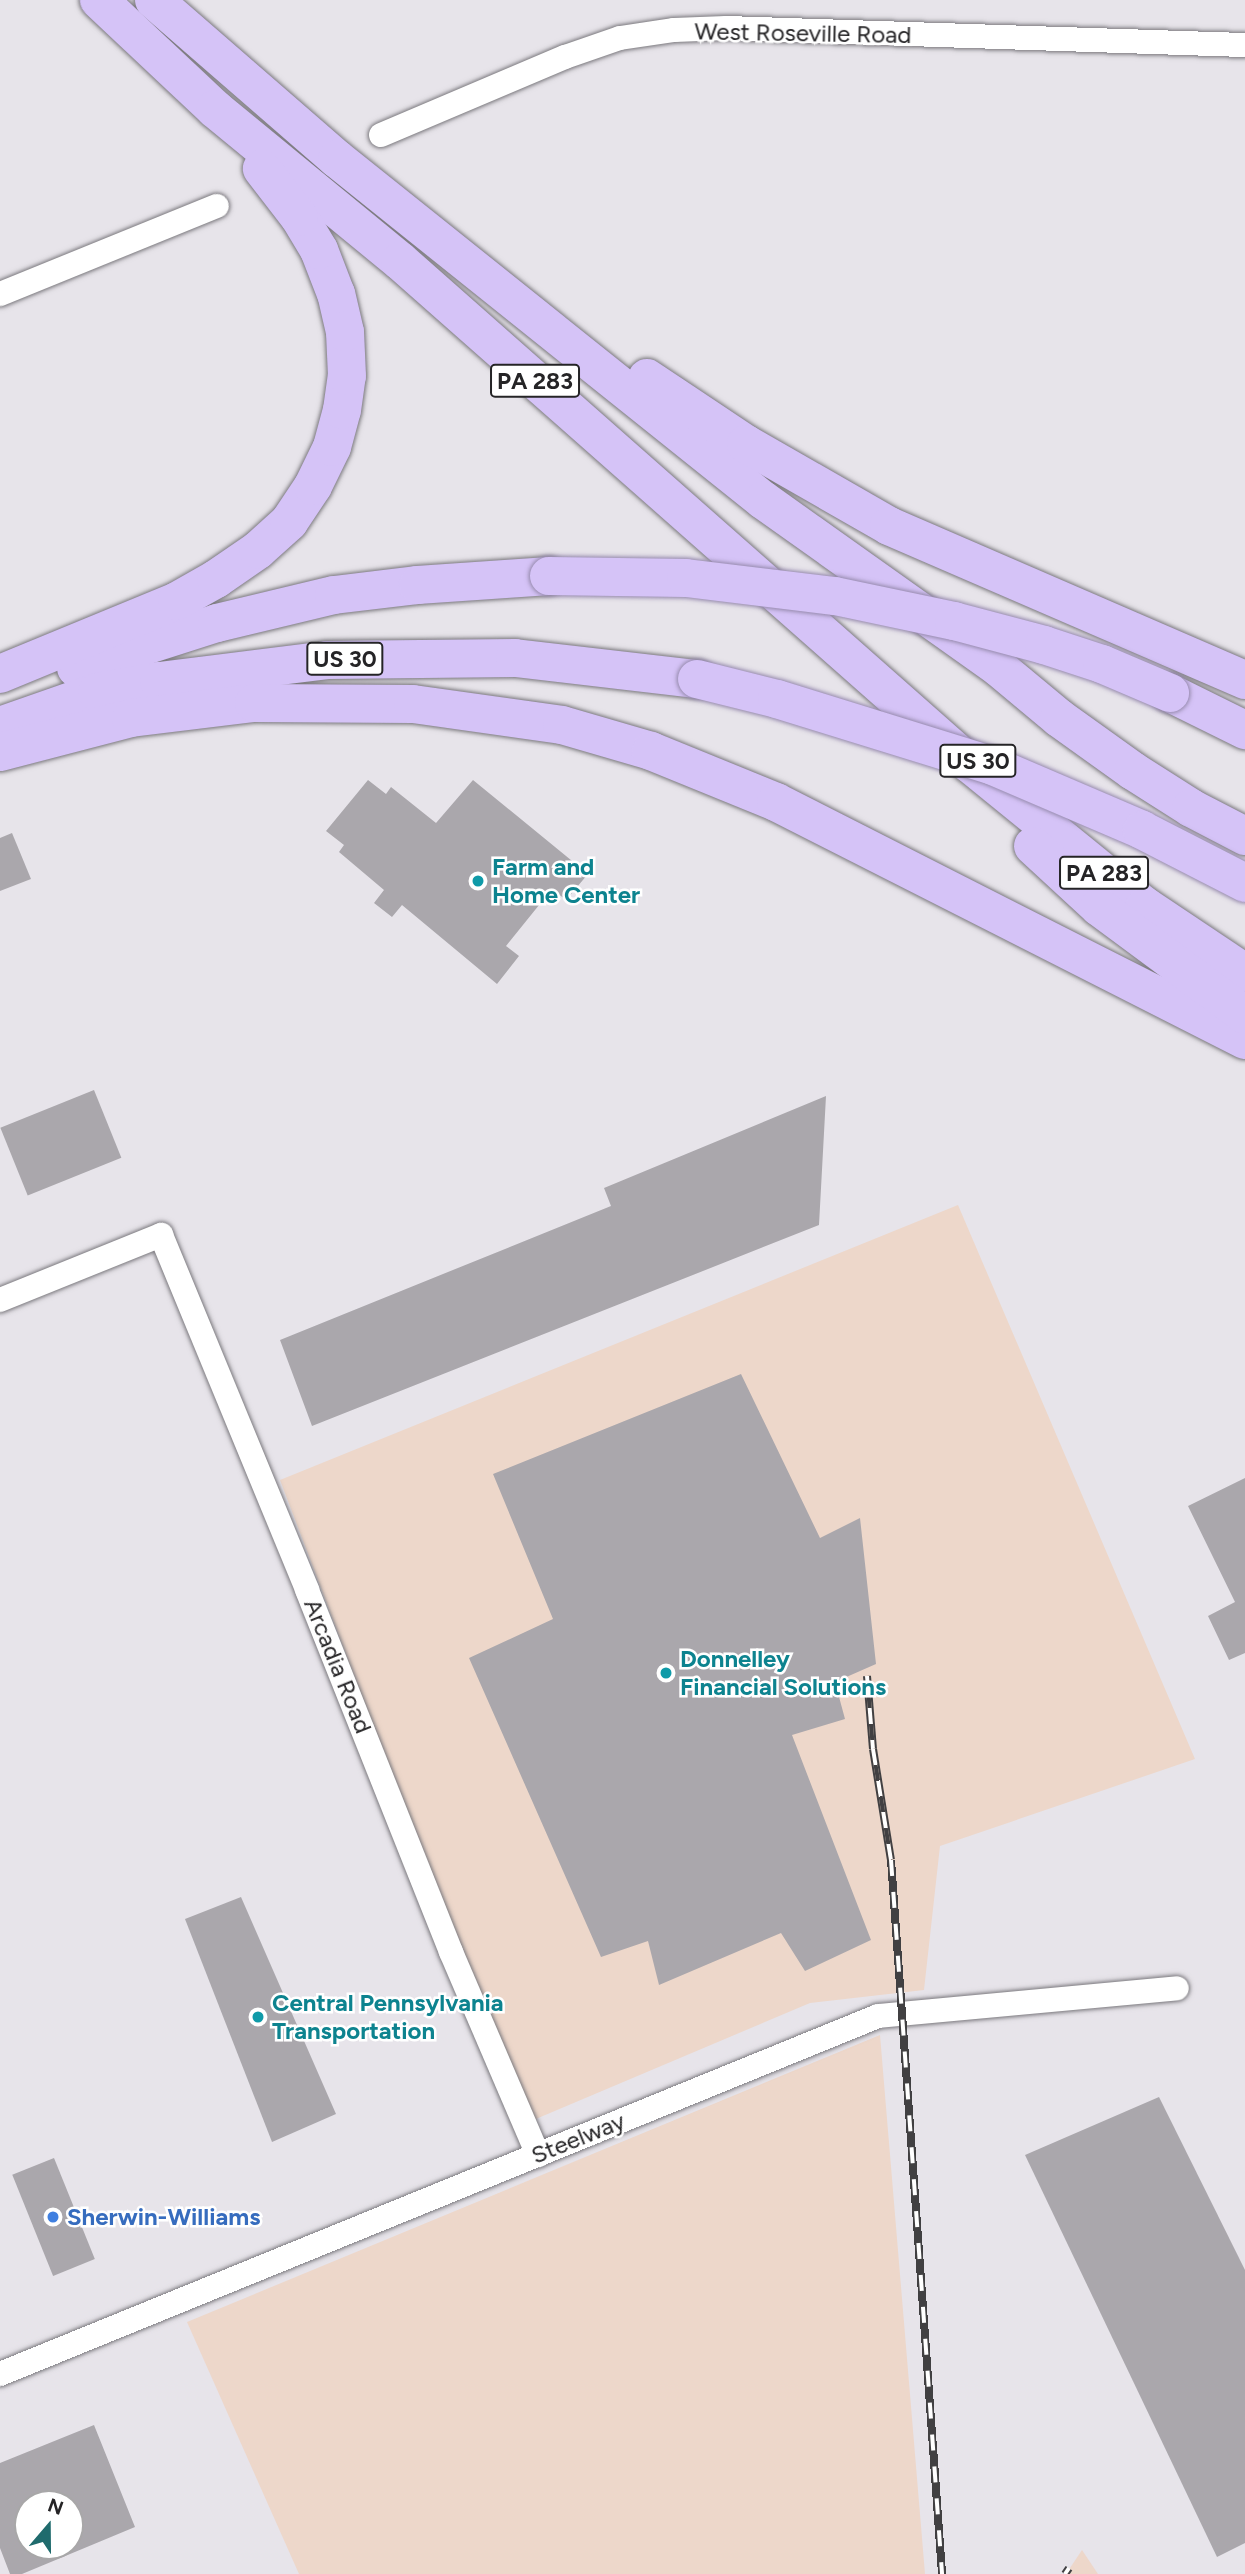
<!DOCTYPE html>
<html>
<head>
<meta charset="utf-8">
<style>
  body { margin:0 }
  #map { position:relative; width:1245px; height:2574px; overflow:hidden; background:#e7e4ea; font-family:Figtree,sans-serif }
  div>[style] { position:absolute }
  .industrial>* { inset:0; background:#edd7ca }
  .building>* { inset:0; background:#aaa7ac; transform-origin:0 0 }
  .roads { filter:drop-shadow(0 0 2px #7b797e) drop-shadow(0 0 2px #7b797e) }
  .street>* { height:24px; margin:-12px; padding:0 12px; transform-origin:12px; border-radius:12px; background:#fff }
  .highway>* { height:38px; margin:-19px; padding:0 19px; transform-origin:19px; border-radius:19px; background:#d5c3f7 }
  .rail>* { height:8px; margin-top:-4px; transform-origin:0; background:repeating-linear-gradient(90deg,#fff 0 16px,#414042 0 32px); box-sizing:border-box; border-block:2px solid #414042 }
  .bridges { filter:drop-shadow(0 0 2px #978bae) drop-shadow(0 0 2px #978bae) }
  .highway-bridge>* { height:38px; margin:-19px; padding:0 19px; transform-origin:19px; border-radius:19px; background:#d5c3f7 }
  .dots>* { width:19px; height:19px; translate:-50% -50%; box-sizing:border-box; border:4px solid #fff; border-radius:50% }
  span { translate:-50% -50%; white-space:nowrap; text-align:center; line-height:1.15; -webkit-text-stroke:5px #fff; paint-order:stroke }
  .shield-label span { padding:2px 5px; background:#fff; border:2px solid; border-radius:5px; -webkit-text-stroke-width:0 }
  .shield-label { font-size:23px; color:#252426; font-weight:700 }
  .street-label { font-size:24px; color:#252426 }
  .culture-label { font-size:24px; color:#0d838f; font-weight:700 }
  .left { translate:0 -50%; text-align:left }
  .shop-label { font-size:24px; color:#366cbe; font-weight:700 }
  .north { position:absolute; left:14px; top:2490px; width:70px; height:70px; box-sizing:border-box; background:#fff; border:2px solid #a8a7a8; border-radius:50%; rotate:20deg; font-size:19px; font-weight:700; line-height:28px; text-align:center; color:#252426 }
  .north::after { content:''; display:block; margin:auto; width:24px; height:32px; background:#1f6b6d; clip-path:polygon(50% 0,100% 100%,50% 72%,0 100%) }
</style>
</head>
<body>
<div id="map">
  <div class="industrial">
    <i style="clip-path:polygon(958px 1205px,1195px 1759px,940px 1846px,924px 1990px,810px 2003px,524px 2124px,280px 1480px)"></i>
    <i style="clip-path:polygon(880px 2035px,925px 2574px,299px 2574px,187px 2322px)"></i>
    <i style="clip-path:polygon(1082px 2550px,1098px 2574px,1066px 2574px)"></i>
  </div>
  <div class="building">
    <i style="clip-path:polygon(368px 780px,386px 794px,391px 787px,436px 823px,473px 780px,588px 874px,566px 900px,552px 889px,506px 946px,519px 956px,497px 984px,402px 905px,392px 917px,374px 903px,384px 890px,339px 852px,344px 845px,326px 831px)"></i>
    <i style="clip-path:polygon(12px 833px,31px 879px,0 891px,0 838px)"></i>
    <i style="left:94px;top:1090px;width:73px;height:101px;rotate:68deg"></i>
    <i style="clip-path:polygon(826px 1096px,819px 1225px,312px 1426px,280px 1340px,611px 1206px,604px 1188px)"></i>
    <i style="clip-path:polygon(741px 1374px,820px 1538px,860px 1518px,876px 1664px,835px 1682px,845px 1719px,792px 1735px,871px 1940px,805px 1971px,781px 1933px,659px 1985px,648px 1941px,601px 1957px,469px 1658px,553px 1619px,493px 1474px)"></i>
    <i style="clip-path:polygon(1245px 1478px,1245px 1653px,1229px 1660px,1208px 1616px,1235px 1602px,1188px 1506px)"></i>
    <i style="clip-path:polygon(241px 1897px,336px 2114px,272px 2142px,185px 1919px)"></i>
    <i style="clip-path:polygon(1159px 2097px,1245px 2270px,1245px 2543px,1217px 2557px,1025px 2155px)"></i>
    <i style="left:54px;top:2158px;width:109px;height:45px;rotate:68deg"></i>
    <i style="clip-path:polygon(evenodd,94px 2425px,135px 2527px,22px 2574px,10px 2574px,0 2548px,0 2463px,94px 2425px,28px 2504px,70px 2504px,70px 2546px,28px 2546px,28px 2504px)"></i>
  </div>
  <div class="roads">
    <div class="street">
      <i style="left:381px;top:135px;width:200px;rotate:-23deg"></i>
      <i style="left:565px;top:57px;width:58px;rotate:-19.1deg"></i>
      <i style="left:620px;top:38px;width:55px;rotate:-8.4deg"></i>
      <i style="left:674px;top:30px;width:52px;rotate:-2.2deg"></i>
      <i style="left:726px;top:28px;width:519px;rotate:1.88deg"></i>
      <i style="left:0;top:294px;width:234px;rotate:-22.1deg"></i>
      <i style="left:0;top:1300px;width:174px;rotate:-22deg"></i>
      <i style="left:161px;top:1235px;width:384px;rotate:67.6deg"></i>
      <i style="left:307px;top:1590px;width:390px;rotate:68.3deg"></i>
      <i style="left:451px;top:1952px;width:221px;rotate:66.8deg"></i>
      <i style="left:0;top:2374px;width:948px;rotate:-22.18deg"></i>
      <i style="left:878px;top:2016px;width:300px;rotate:-5.3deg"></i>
    </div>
    <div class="highway">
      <i style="left:99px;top:0;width:159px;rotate:43.2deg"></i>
      <i style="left:215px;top:109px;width:239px;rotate:39.4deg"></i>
      <i style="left:400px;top:261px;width:760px;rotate:41.43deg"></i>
      <i style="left:970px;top:764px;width:225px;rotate:39.1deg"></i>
      <i style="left:1145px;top:906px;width:120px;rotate:33.8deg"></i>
      <i style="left:154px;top:0;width:242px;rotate:41deg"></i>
      <i style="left:337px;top:159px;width:546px;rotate:38.68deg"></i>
      <i style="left:763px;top:500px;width:290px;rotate:35.4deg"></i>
      <i style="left:999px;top:668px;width:78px;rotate:39.8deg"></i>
      <i style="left:1059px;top:718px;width:91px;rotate:35.6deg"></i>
      <i style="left:1133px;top:771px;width:69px;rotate:32.5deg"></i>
      <i style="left:1191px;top:808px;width:61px;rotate:27.4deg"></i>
      <i style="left:647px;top:378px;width:119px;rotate:33.7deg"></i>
      <i style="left:746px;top:444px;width:165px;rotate:29.8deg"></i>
      <i style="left:889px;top:526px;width:388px;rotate:23.4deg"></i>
      <i style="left:76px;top:668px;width:148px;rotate:-17.7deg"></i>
      <i style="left:217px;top:623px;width:120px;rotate:-13.5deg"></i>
      <i style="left:334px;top:595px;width:85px;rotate:-6.8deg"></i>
      <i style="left:418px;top:585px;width:131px;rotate:-3.9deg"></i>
      <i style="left:0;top:674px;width:191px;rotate:-22.4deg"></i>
      <i style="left:177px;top:601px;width:45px;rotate:-29.4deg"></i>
      <i style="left:216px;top:579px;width:51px;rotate:-34.6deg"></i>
      <i style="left:258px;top:550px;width:42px;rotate:-42.1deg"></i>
      <i style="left:289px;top:522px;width:43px;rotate:-56.3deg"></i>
      <i style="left:313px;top:486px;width:43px;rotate:-64deg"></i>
      <i style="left:332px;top:447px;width:38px;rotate:-75deg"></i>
      <i style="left:342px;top:410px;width:34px;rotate:-82deg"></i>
      <i style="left:347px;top:376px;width:44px;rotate:-92.6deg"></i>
      <i style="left:345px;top:332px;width:39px;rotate:-103deg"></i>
      <i style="left:336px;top:294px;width:47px;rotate:-111.1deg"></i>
      <i style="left:319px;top:250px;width:39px;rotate:-121deg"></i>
      <i style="left:299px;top:217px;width:61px;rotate:-127.6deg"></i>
      <i style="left:1170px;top:693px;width:84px;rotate:26.3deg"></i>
      <i style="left:0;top:726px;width:103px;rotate:-19.3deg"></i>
      <i style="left:97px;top:692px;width:63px;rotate:-10.1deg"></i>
      <i style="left:159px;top:681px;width:169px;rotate:-7.1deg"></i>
      <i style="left:327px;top:660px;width:188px;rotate:-0.6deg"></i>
      <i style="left:515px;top:658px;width:183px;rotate:6.6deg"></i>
      <i style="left:0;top:752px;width:135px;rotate:-14.5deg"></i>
      <i style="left:131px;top:718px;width:124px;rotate:-7deg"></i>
      <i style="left:254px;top:703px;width:159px;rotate:0.4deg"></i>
      <i style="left:413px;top:704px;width:150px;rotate:8deg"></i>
      <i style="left:562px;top:725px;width:93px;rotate:16.3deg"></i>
      <i style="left:651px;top:751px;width:135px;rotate:22.2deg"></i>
      <i style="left:776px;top:802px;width:526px;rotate:26.91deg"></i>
      <i style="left:1033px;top:846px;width:90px;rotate:42.7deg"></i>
      <i style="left:1099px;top:907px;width:182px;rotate:36.5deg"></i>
    </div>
  </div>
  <div class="rail">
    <i style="left:867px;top:1676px;width:73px;rotate:85.3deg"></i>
    <i style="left:873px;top:1749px;width:112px;rotate:80.8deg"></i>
    <i style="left:891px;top:1860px;width:716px;rotate:85.91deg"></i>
    <i style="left:1065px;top:2574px;width:7px;rotate:-56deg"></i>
  </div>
  <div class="bridges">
    <div class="highway-bridge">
      <i style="left:549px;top:576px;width:137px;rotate:0.8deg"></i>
      <i style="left:686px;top:578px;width:150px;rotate:6.9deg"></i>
      <i style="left:835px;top:596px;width:122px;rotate:11.9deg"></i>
      <i style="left:954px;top:621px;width:93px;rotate:14.9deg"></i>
      <i style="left:1044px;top:645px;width:61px;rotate:18.1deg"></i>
      <i style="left:1102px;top:664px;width:74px;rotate:23.1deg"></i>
      <i style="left:697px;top:679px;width:82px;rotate:14deg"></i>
      <i style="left:777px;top:699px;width:226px;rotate:17.2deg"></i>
      <i style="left:993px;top:766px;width:162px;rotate:23.2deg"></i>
      <i style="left:1142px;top:830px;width:116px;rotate:27.2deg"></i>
    </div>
  </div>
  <div class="dots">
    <i style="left:478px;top:881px;background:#0f9aa8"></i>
    <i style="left:666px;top:1673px;background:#0f9aa8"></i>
    <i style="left:258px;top:2017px;background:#0f9aa8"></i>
    <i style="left:53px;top:2217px;background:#3f7fe0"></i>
  </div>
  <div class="shield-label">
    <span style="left:535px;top:381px">PA 283</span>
    <span style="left:345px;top:659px">US 30</span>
    <span style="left:978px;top:761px">US 30</span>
    <span style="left:1104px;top:873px">PA 283</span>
  </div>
  <div class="street-label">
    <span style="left:803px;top:33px;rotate:1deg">West Roseville Road</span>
    <span style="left:338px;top:1666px;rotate:68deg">Arcadia Road</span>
    <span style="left:578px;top:2138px;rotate:-22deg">Steelway</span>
  </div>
  <div class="culture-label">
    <span class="left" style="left:492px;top:881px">Farm and<br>Home Center</span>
    <span class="left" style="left:680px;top:1673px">Donnelley<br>Financial Solutions</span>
    <span class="left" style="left:272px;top:2017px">Central Pennsylvania<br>Transportation</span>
  </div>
  <div class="shop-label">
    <span class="left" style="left:67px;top:2217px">Sherwin-Williams</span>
  </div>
  <div class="north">N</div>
</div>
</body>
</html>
